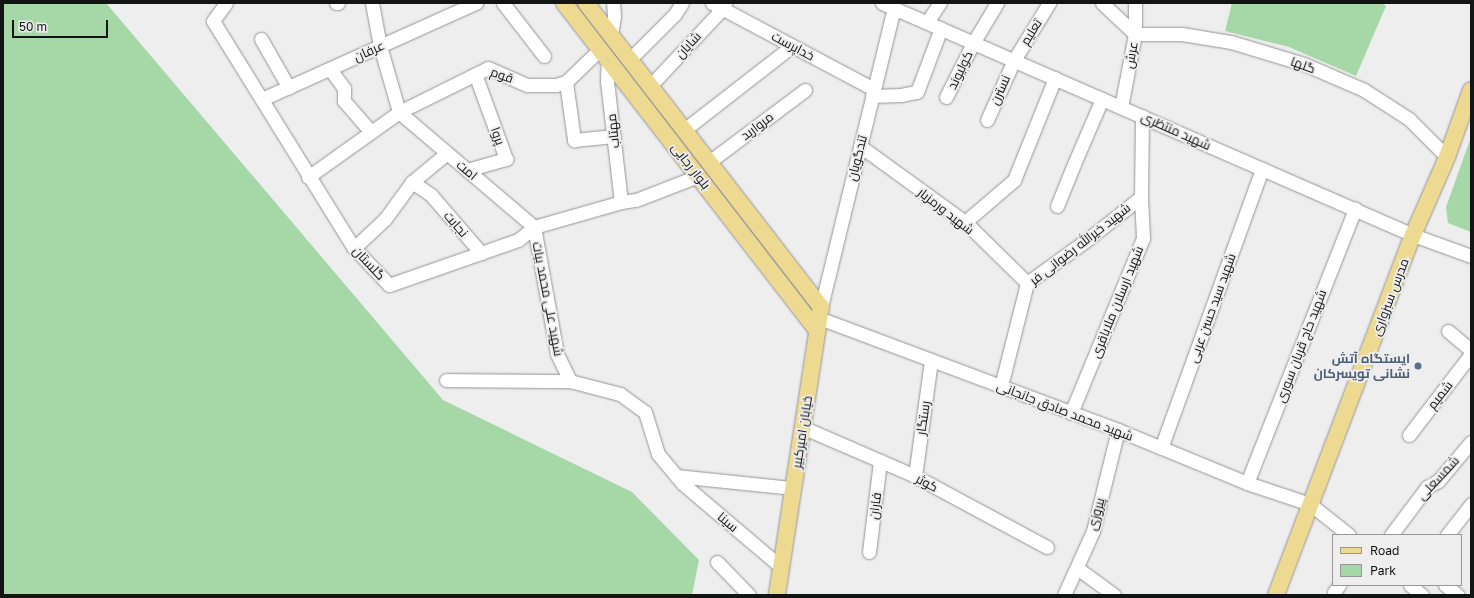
<!DOCTYPE html>
<html>
<head>
<meta charset="utf-8">
<style>
  body { margin:0 }
  #map { position:relative; width:1474px; height:598px; overflow:hidden; background:#eeeeef; font-family:"Golos Text",Cairo,sans-serif }
  div>[style] { position:absolute }
  .green>* { inset:0; background:#a6d7a7 }
  .roads { filter:drop-shadow(0 0 1px #949495) drop-shadow(0 0 1px #949495) }
  .minor>* { height:13px; margin:-6.5px; padding:0 6.5px; transform-origin:6.5px; border-radius:6.5px; background:#fff }
  .major>* { height:16px; margin:-8px; padding:0 8px; transform-origin:8px; border-radius:8px; background:#eed991 }
  .dots>* { width:11px; height:11px; translate:-50% -50%; box-sizing:border-box; border:2px solid #eeeeef; border-radius:50% }
  span { translate:-50% -50%; white-space:nowrap; text-align:center; line-height:1.15; -webkit-text-stroke:3.5px #eeeeef; paint-order:stroke }
  .street-label { font-size:13px; color:#131414 }
  .service-label { font-size:13px; color:#4e5e75; font-weight:700 }
  .right { translate:-100% -50%; text-align:right }
  .frame { position:absolute; inset:0; border:4px solid #131414; pointer-events:none }
  .legend { position:absolute; left:1332px; top:534px; width:130px; height:52px; box-sizing:border-box; background:#eeeeef; border:1px solid #969797; margin:0; padding:5px 7px; list-style:none; font-size:12px; color:#131414 }
  .legend li { display:flex; align-items:center; gap:8px; height:20px }
  .legend b { width:20px; border:1px solid #969797 }
  .scale { position:absolute; left:12px; top:20px; width:96px; height:18px; box-sizing:border-box; border:2px solid #131414; border-top:0; padding-left:5px; font-size:12px; line-height:14px; white-space:nowrap; color:#131414; -webkit-text-stroke:3px #eeeeef; paint-order:stroke }
</style>
</head>
<body>
<div id="map">
  <div class="green">
    <i style="clip-path:polygon(3px 3px,106px 3px,443px 400px,632px 492px,699px 560px,692px 595px,3px 595px)"></i>
    <i style="clip-path:polygon(1232px 3px,1382px 3px,1386px 6px,1356px 76px,1289px 47px,1225px 31px)"></i>
    <i style="clip-path:polygon(1471px 137px,1471px 232px,1448px 223px,1446px 207px)"></i>
  </div>
  <div class="roads">
    <div class="minor">
      <i style="left:226px;top:3px;width:22px;rotate:126deg"></i>
      <i style="left:213px;top:21px;width:267px;rotate:58.2deg"></i>
      <i style="left:354px;top:248px;width:51px;rotate:46.6deg"></i>
      <i style="left:389px;top:285px;width:137px;rotate:-19.2deg"></i>
      <i style="left:518px;top:240px;width:21px;rotate:-39deg"></i>
      <i style="left:534px;top:227px;width:91px;rotate:-16deg"></i>
      <i style="left:621px;top:202px;width:15px;rotate:-8deg"></i>
      <i style="left:636px;top:200px;width:66px;rotate:-21.2deg"></i>
      <i style="left:336px;top:3px;width:2px"></i>
      <i style="left:372px;top:3px;width:44px;rotate:79.5deg"></i>
      <i style="left:380px;top:46px;width:69px;rotate:73.9deg"></i>
      <i style="left:399px;top:112px;width:177px;rotate:40.4deg"></i>
      <i style="left:534px;top:227px;width:129px;rotate:79.7deg"></i>
      <i style="left:557px;top:354px;width:30px;rotate:64deg"></i>
      <i style="left:570px;top:381px;width:52px;rotate:14.6deg"></i>
      <i style="left:620px;top:394px;width:31px;rotate:36deg"></i>
      <i style="left:645px;top:412px;width:44px;rotate:72.8deg"></i>
      <i style="left:658px;top:454px;width:38px;rotate:50deg"></i>
      <i style="left:682px;top:483px;width:130px;rotate:40.3deg"></i>
      <i style="left:503px;top:3px;width:67px;rotate:52.3deg"></i>
      <i style="left:712px;top:3px;width:183px;rotate:28deg"></i>
      <i style="left:882px;top:3px;width:579px;rotate:23.6deg"></i>
      <i style="left:1413px;top:235px;width:62px;rotate:19.9deg"></i>
      <i style="left:1102px;top:3px;width:45px;rotate:43.2deg"></i>
      <i style="left:1135px;top:34px;width:47px"></i>
      <i style="left:1182px;top:34px;width:50px;rotate:9.3deg"></i>
      <i style="left:1231px;top:42px;width:76px;rotate:16.8deg"></i>
      <i style="left:1304px;top:64px;width:65px;rotate:23.4deg"></i>
      <i style="left:1364px;top:90px;width:54px;rotate:32.8deg"></i>
      <i style="left:1409px;top:119px;width:54px;rotate:45deg"></i>
      <i style="left:927px;top:22px;width:23px;rotate:-56deg"></i>
      <i style="left:611px;top:35px;width:19px;rotate:-81deg"></i>
      <i style="left:614px;top:16px;width:13px;rotate:-94deg"></i>
      <i style="left:261px;top:39px;width:56px;rotate:60.3deg"></i>
      <i style="left:608px;top:59px;width:22px;rotate:93deg"></i>
      <i style="left:607px;top:81px;width:122px;rotate:83.4deg"></i>
      <i style="left:630px;top:59px;width:64px;rotate:-45deg"></i>
      <i style="left:675px;top:14px;width:13px;rotate:-58deg"></i>
      <i style="left:330px;top:69px;width:24px;rotate:54deg"></i>
      <i style="left:344px;top:88px;width:13px;rotate:90deg"></i>
      <i style="left:344px;top:101px;width:41px;rotate:48.9deg"></i>
      <i style="left:566px;top:82px;width:59px;rotate:82.1deg"></i>
      <i style="left:574px;top:140px;width:40px;rotate:-5.7deg"></i>
      <i style="left:650px;top:86px;width:105px;rotate:-46.9deg"></i>
      <i style="left:722px;top:9px;width:7px;rotate:-63deg"></i>
      <i style="left:872px;top:96px;width:29px;rotate:-2deg"></i>
      <i style="left:901px;top:95px;width:16px;rotate:-11deg"></i>
      <i style="left:917px;top:92px;width:68px;rotate:-69.4deg"></i>
      <i style="left:946px;top:97px;width:60px;rotate:-63.4deg"></i>
      <i style="left:973px;top:43px;width:47px;rotate:-59deg"></i>
      <i style="left:262px;top:99px;width:235px;rotate:-24.2deg"></i>
      <i style="left:1121px;top:107px;width:74px;rotate:-79.1deg"></i>
      <i style="left:1135px;top:34px;width:31px;rotate:-90deg"></i>
      <i style="left:987px;top:120px;width:66px;rotate:-65.8deg"></i>
      <i style="left:1014px;top:60px;width:67px;rotate:-58.4deg"></i>
      <i style="left:684px;top:130px;width:137px;rotate:-37.9deg"></i>
      <i style="left:860px;top:146px;width:130px;rotate:35.9deg"></i>
      <i style="left:965px;top:222px;width:87px;rotate:44.5deg"></i>
      <i style="left:709px;top:162px;width:120px;rotate:-36.9deg"></i>
      <i style="left:467px;top:170px;width:41px;rotate:-15.8deg"></i>
      <i style="left:506px;top:159px;width:90px;rotate:-110deg"></i>
      <i style="left:308px;top:177px;width:112px;rotate:-35.5deg"></i>
      <i style="left:399px;top:112px;width:99px;rotate:-26.3deg"></i>
      <i style="left:488px;top:68px;width:43px;rotate:23.6deg"></i>
      <i style="left:527px;top:85px;width:29px"></i>
      <i style="left:556px;top:85px;width:10px;rotate:-17deg"></i>
      <i style="left:566px;top:82px;width:47px;rotate:-44.1deg"></i>
      <i style="left:412px;top:182px;width:23px;rotate:34deg"></i>
      <i style="left:431px;top:195px;width:77px;rotate:49.2deg"></i>
      <i style="left:1057px;top:206px;width:45px;rotate:-68deg"></i>
      <i style="left:1074px;top:164px;width:71px;rotate:-66.7deg"></i>
      <i style="left:965px;top:222px;width:65px;rotate:-40.6deg"></i>
      <i style="left:1014px;top:180px;width:110px;rotate:-68.1deg"></i>
      <i style="left:354px;top:248px;width:42px;rotate:-43.1deg"></i>
      <i style="left:385px;top:219px;width:46px;rotate:-53.9deg"></i>
      <i style="left:412px;top:182px;width:45px;rotate:-39.6deg"></i>
      <i style="left:821px;top:307px;width:308px;rotate:-76.3deg"></i>
      <i style="left:819px;top:318px;width:319px;rotate:20.5deg"></i>
      <i style="left:1118px;top:430px;width:139px;rotate:22.3deg"></i>
      <i style="left:1247px;top:483px;width:66px;rotate:18.4deg"></i>
      <i style="left:1310px;top:504px;width:50px;rotate:38.5deg"></i>
      <i style="left:1448px;top:331px;width:30px;rotate:40deg"></i>
      <i style="left:446px;top:380px;width:124px;rotate:0.5deg"></i>
      <i style="left:1001px;top:386px;width:106px;rotate:-75.8deg"></i>
      <i style="left:1027px;top:283px;width:75px;rotate:-35.8deg"></i>
      <i style="left:1088px;top:239px;width:68px;rotate:-38.4deg"></i>
      <i style="left:1071px;top:413px;width:189px;rotate:-67.6deg"></i>
      <i style="left:1143px;top:238px;width:41px;rotate:-92.8deg"></i>
      <i style="left:1141px;top:197px;width:81px;rotate:-89.3deg"></i>
      <i style="left:802px;top:427px;width:123px;rotate:23.4deg"></i>
      <i style="left:915px;top:476px;width:150px;rotate:28.3deg"></i>
      <i style="left:1409px;top:435px;width:102px;rotate:-52.6deg"></i>
      <i style="left:1161px;top:448px;width:297px;rotate:-70.1deg"></i>
      <i style="left:676px;top:476px;width:118px;rotate:5.9deg"></i>
      <i style="left:915px;top:476px;width:117px;rotate:-82.1deg"></i>
      <i style="left:1247px;top:483px;width:295px;rotate:-68.5deg"></i>
      <i style="left:1391px;top:535px;width:60px;rotate:-53.1deg"></i>
      <i style="left:1427px;top:487px;width:13px;rotate:-29deg"></i>
      <i style="left:1438px;top:481px;width:51px;rotate:-49.8deg"></i>
      <i style="left:1447px;top:535px;width:39px;rotate:-52deg"></i>
      <i style="left:869px;top:552px;width:92px;rotate:-83.1deg"></i>
      <i style="left:717px;top:562px;width:46px;rotate:45.9deg"></i>
      <i style="left:1077px;top:568px;width:46px;rotate:36.1deg"></i>
      <i style="left:1410px;top:585px;width:16px;rotate:40deg"></i>
      <i style="left:1445px;top:585px;width:16px;rotate:38deg"></i>
      <i style="left:1334px;top:592px;width:9px;rotate:-54deg"></i>
      <i style="left:1064px;top:595px;width:70px;rotate:-65.6deg"></i>
      <i style="left:1093px;top:531px;width:104px;rotate:-76.1deg"></i>
    </div>
    <div class="major">
      <i style="left:564px;top:3px;width:413px;rotate:52.3deg"></i>
      <i style="left:586px;top:3px;width:384px;rotate:52.3deg"></i>
      <i style="left:821px;top:307px;width:291px;rotate:98.7deg"></i>
      <i style="left:1276px;top:595px;width:385px;rotate:-69.2deg"></i>
      <i style="left:1413px;top:235px;width:85px;rotate:-66.4deg"></i>
      <i style="left:1447px;top:157px;width:71px;rotate:-70.3deg"></i>
    </div>
  </div>
  <div class="dots">
    <i style="left:1418px;top:366px;background:#5c6f8a"></i>
  </div>
  <div class="street-label">
    <span style="left:1031px;top:32px;rotate:-58deg">تعلیم</span>
    <span style="left:688px;top:45px;rotate:-47deg">شایان</span>
    <span style="left:793px;top:46px;rotate:28deg">خداپرست</span>
    <span style="left:369px;top:51px;rotate:-24deg">عرفان</span>
    <span style="left:1131px;top:55px;rotate:-80deg">عرش</span>
    <span style="left:1303px;top:65px;rotate:20deg">گلها</span>
    <span style="left:960px;top:70px;rotate:-64deg">کولیوند</span>
    <span style="left:502px;top:75px;rotate:20deg">قوم</span>
    <span style="left:1000px;top:90px;rotate:-66deg">نسترن</span>
    <span style="left:757px;top:126px;rotate:-37deg">مروارید</span>
    <span style="left:613px;top:131px;rotate:-96deg">مهتاب</span>
    <span style="left:1176px;top:131px;rotate:24deg">شهید منتظری</span>
    <span style="left:498px;top:136px;rotate:70deg">پروا</span>
    <span style="left:857px;top:158px;rotate:-76deg">تندگویان</span>
    <span style="left:691px;top:166px;rotate:52deg">بلوار رجایی</span>
    <span style="left:467px;top:170px;rotate:40deg">امت</span>
    <span style="left:946px;top:211px;rotate:38deg">شهید ورمزیار</span>
    <span style="left:456px;top:224px;rotate:49deg">نجابت</span>
    <span style="left:1080px;top:244px;rotate:-38deg">شهید خیرالله رضوانی فر</span>
    <span style="left:369px;top:263px;rotate:47deg">گلستان</span>
    <span style="left:1390px;top:297px;rotate:-69deg">مدرس سبزواری</span>
    <span style="left:548px;top:299px;rotate:79deg">شهید علی محمد بیات</span>
    <span style="left:1117px;top:302px;rotate:-68deg">شهید ارسلان ملاباقری</span>
    <span style="left:1212px;top:308px;rotate:-70deg">شهید سید حسن عربی</span>
    <span style="left:1301px;top:346px;rotate:-69deg">شهید حاج قربان سوری</span>
    <span style="left:1440px;top:395px;rotate:-52deg">شمیم</span>
    <span style="left:1065px;top:411px;rotate:21deg">شهید محمد صادق جانجانی</span>
    <span style="left:923px;top:418px;rotate:-82deg">رستگار</span>
    <span style="left:802px;top:432px;rotate:-81deg">خیابان امیرکبیر</span>
    <span style="left:1438px;top:478px;rotate:-47deg">شمسعلی</span>
    <span style="left:927px;top:483px;rotate:28deg">کوثر</span>
    <span style="left:875px;top:506px;rotate:-83deg">فاران</span>
    <span style="left:1096px;top:514px;rotate:-75deg">پیروزی</span>
    <span style="left:728px;top:522px;rotate:40deg">سینا</span>
  </div>
  <div class="service-label">
    <span class="right" style="left:1410px;top:366px">ایستگاه آتش<br>نشانی تویسرکان</span>
  </div>
  <div class="frame"></div>
  <ul class="legend">
  <li><b style="height:5px;background:#eed991"></b>Road</li>
  <li><b style="height:11px;background:#a6d7a7"></b>Park</li>
  </ul>
  <div class="scale">50 m</div>
</div>
</body>
</html>
